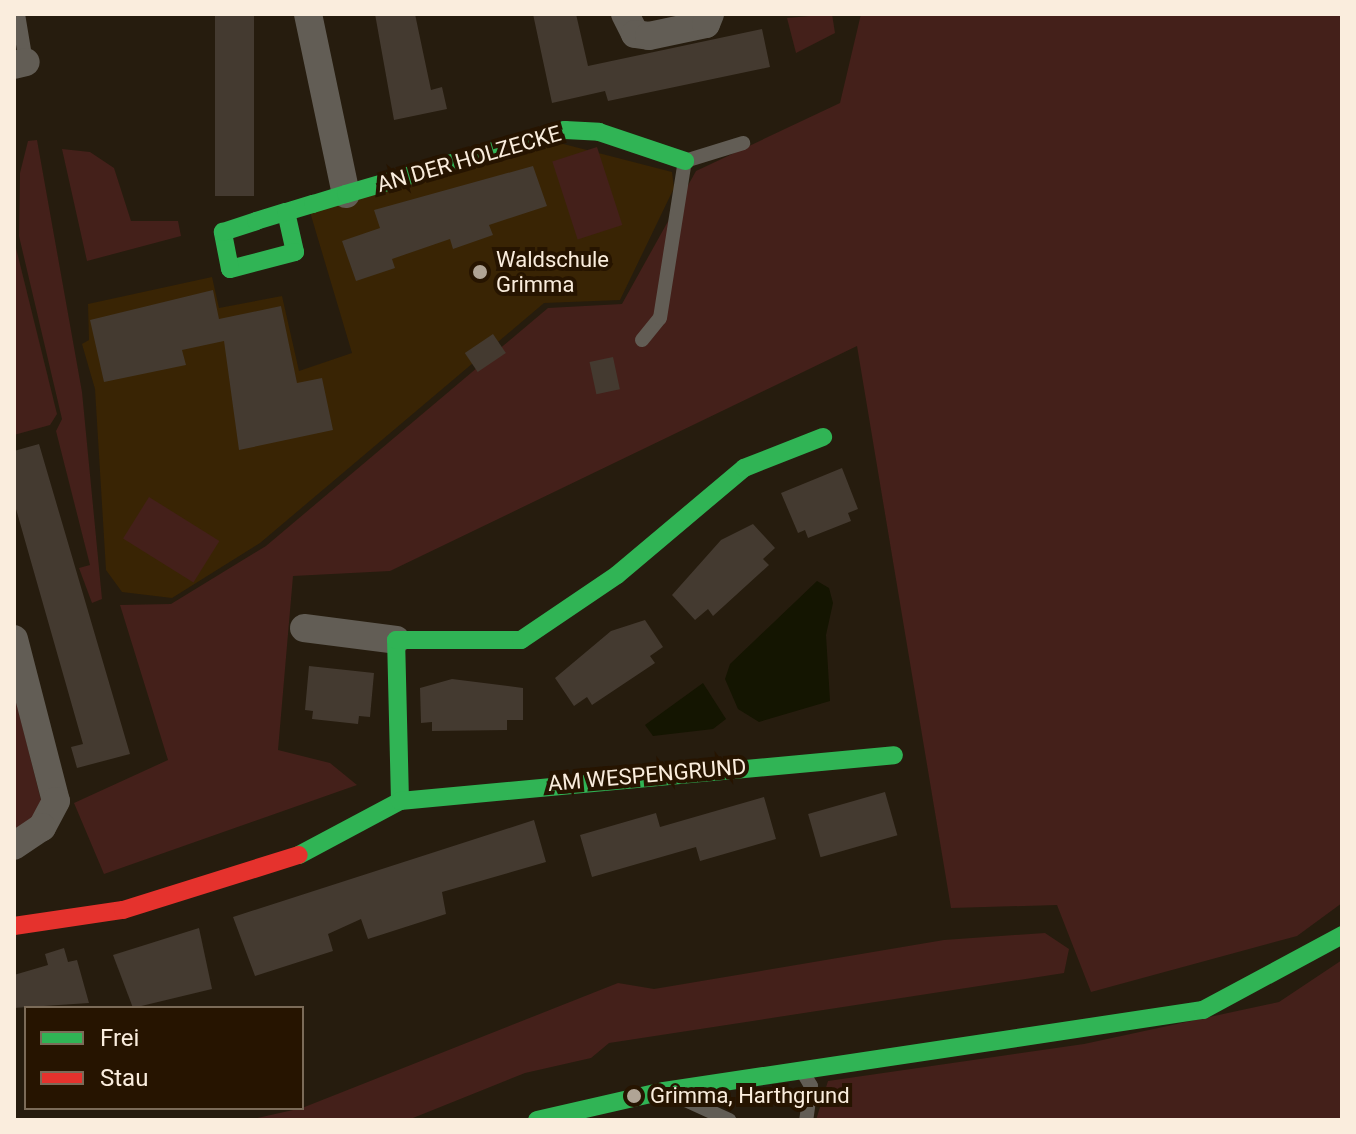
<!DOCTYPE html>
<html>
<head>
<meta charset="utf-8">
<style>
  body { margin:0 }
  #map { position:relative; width:1356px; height:1134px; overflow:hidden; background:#261c0e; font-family:Roboto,sans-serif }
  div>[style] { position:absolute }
  .built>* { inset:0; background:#392404 }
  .green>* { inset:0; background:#44201a; transform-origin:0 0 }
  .water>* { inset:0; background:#141501 }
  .building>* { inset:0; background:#443a30; transform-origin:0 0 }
  .lane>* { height:14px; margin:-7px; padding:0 7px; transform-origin:7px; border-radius:7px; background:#625d55 }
  .street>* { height:28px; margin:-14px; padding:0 14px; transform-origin:14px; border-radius:14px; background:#625d55 }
  .fast>* { height:18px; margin:-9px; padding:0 9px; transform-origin:9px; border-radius:9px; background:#30b455 }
  .jam>* { height:18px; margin:-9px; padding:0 9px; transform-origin:9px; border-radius:9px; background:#e5322d }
  .dots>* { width:22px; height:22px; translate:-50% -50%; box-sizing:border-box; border:4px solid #261400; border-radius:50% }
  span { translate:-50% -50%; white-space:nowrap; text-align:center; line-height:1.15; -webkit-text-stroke:8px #261400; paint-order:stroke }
  .street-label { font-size:22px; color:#faeddd }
  .poi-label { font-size:22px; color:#faeddd }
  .left { translate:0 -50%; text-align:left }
  .frame { position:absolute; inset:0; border:16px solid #faeddd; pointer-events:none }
  .legend { position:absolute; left:24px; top:1006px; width:280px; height:104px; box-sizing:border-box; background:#261400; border:2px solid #7b6b58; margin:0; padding:10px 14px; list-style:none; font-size:24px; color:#faeddd }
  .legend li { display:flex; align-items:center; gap:16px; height:40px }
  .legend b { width:40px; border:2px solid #7b6b58 }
</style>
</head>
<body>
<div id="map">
  <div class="built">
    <i style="clip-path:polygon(548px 140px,672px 172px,674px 188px,620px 300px,544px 303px,260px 543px,172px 598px,122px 592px,106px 570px,95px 389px,82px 344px,89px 340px,88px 304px,212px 277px,219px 308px,282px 296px,299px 371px,352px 353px,310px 212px)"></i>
  </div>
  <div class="green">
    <i style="clip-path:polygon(832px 14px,835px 33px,796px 53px,787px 18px)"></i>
    <i style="clip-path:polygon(861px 14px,1342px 14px,1342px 903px,1297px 936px,1091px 992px,1057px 905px,951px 908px,857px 346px,390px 571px,293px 576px,278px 750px,330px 763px,357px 785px,104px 874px,74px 803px,168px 760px,120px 605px,171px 604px,266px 546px,548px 308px,622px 304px,696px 171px,840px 103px)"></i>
    <i style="clip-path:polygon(37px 140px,82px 392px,102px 599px,92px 603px,79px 568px,90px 565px,56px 431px,62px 419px,19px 236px,20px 173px,28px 141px)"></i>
    <i style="left:597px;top:147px;width:82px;height:47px;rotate:72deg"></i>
    <i style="clip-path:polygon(62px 149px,90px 152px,114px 168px,131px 221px,178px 221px,181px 236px,87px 261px)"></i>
    <i style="clip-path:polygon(14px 240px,57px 414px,50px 425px,14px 435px)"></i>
    <i style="left:149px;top:497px;width:83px;height:49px;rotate:32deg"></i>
    <i style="clip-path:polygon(14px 693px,44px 812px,14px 837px)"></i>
    <i style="clip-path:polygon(1045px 933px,1069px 949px,1064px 973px,609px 1043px,591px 1058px,525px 1073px,408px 1120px,248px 1120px,302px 1108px,618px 983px,654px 989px,944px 940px)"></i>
    <i style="clip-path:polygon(1342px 960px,1342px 1120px,816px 1120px,828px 1081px,1084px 1044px,1279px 1002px)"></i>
  </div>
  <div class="water">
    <i style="clip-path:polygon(817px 581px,829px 588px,833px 603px,826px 635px,830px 701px,759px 722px,738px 709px,725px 679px,730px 664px)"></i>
    <i style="clip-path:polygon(703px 683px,726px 719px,713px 729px,653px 736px,645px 725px)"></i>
  </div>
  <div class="building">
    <i style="left:215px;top:14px;width:39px;height:182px"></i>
    <i style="clip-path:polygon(375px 14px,415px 14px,431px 90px,442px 87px,447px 109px,394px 120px)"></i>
    <i style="clip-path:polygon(533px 14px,576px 14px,588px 66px,762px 29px,770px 67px,608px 101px,605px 91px,552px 103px)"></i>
    <i style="clip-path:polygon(533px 166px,547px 206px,489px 225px,493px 235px,453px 249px,450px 239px,392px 259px,395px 268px,356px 281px,342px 241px,380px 228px,374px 210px)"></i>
    <i style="clip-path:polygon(213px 290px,219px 319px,281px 306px,297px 383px,322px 378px,333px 430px,239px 450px,224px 341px,182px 350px,186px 365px,104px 382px,90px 320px)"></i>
    <i style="left:493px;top:334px;width:23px;height:34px;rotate:56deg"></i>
    <i style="left:613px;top:357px;width:33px;height:24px;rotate:78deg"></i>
    <i style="clip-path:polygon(39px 444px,130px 754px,77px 768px,71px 747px,83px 744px,14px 502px,14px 451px)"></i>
    <i style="clip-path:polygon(842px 468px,858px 509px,848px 513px,851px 521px,808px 538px,805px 530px,798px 533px,781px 493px)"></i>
    <i style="clip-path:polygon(753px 524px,775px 548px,763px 559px,769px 565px,713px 616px,708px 609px,695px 620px,672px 595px,721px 540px)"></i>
    <i style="clip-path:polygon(645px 620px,663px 647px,650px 656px,655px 663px,592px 705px,587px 697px,574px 706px,555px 678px,611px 631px)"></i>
    <i style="clip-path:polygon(309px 666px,374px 673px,370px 717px,359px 716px,358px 724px,312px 719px,313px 711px,305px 710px)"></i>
    <i style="clip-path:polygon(452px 679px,523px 688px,523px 720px,507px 720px,507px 730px,432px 731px,432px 722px,421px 723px,420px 688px)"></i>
    <i style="left:885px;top:792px;width:45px;height:80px;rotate:74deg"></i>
    <i style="clip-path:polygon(764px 797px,776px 839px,700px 861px,696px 847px,592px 877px,580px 835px,656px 813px,660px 827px)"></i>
    <i style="clip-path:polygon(534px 820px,546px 862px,442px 892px,446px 914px,368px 939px,361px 919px,328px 934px,333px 951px,255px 976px,233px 917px)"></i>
    <i style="clip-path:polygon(199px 928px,212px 989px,133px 1008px,113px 955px)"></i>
    <i style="clip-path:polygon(64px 948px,68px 962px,77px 960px,89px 1003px,14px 1008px,14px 975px,48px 965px,45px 954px)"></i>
  </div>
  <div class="lane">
    <i style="left:18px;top:14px;width:49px;rotate:80.5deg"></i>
    <i style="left:642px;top:340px;width:28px;rotate:-51deg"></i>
    <i style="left:660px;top:318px;width:159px;rotate:-81deg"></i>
    <i style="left:685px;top:161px;width:61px;rotate:-17.2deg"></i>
    <i style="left:804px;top:1074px;width:14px;rotate:60deg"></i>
    <i style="left:811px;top:1086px;width:34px;rotate:98deg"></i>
    <i style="left:683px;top:1099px;width:51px;rotate:24.5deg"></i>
  </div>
  <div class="street">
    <i style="left:308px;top:14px;width:184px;rotate:78.1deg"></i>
    <i style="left:625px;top:14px;width:22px;rotate:63deg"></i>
    <i style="left:635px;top:34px;width:14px;rotate:8deg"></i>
    <i style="left:649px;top:36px;width:58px;rotate:-11.9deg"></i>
    <i style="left:706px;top:24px;width:11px;rotate:-68deg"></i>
    <i style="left:14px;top:65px;width:12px;rotate:-14deg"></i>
    <i style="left:304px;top:628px;width:93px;rotate:7.4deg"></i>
    <i style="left:14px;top:639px;width:167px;rotate:75.5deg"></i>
    <i style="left:56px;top:801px;width:30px;rotate:118deg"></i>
    <i style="left:42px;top:827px;width:34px;rotate:146deg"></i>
  </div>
  <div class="fast">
    <i style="left:286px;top:212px;width:41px;rotate:77.3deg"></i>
    <i style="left:295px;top:252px;width:67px;rotate:165.3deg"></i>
    <i style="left:230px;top:269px;width:38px;rotate:-101deg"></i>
    <i style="left:223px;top:232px;width:35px;rotate:-18deg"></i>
    <i style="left:256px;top:221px;width:31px;rotate:-17deg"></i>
    <i style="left:286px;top:212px;width:28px;rotate:-17deg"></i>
    <i style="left:313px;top:204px;width:34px;rotate:-17deg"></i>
    <i style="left:346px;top:194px;width:228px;rotate:-16.3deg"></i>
    <i style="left:565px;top:130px;width:34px;rotate:3deg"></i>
    <i style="left:599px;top:132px;width:91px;rotate:18.6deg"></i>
    <i style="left:400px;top:801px;width:161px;rotate:-91.4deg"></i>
    <i style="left:396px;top:640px;width:125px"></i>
    <i style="left:521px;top:640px;width:116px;rotate:-34.1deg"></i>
    <i style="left:617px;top:575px;width:166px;rotate:-40.1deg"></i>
    <i style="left:744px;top:468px;width:85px;rotate:-21.4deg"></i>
    <i style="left:299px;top:855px;width:115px;rotate:-28.1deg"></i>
    <i style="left:400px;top:801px;width:496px;rotate:-5.3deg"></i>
    <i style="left:537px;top:1120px;width:130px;rotate:-12.9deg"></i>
    <i style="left:664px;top:1091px;width:545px;rotate:-8.55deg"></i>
    <i style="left:1203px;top:1010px;width:158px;rotate:-28.3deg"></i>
  </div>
  <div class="jam">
    <i style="left:14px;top:926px;width:110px;rotate:-8.4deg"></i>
    <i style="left:123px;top:910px;width:184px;rotate:-17.4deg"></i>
  </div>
  <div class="dots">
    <i style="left:480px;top:272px;background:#b0a495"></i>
    <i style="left:634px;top:1096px;background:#b0a495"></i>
  </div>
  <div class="street-label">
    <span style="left:469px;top:159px;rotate:-16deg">AN DER HOLZECKE</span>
    <span style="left:647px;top:775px;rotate:-5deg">AM WESPENGRUND</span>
  </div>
  <div class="poi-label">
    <span class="left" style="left:496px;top:272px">Waldschule<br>Grimma</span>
    <span class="left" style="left:650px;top:1096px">Grimma, Harthgrund</span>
  </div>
  <div class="frame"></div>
  <ul class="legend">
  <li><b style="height:10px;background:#30b455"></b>Frei</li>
  <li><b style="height:10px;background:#e5322d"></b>Stau</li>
  </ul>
</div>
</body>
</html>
